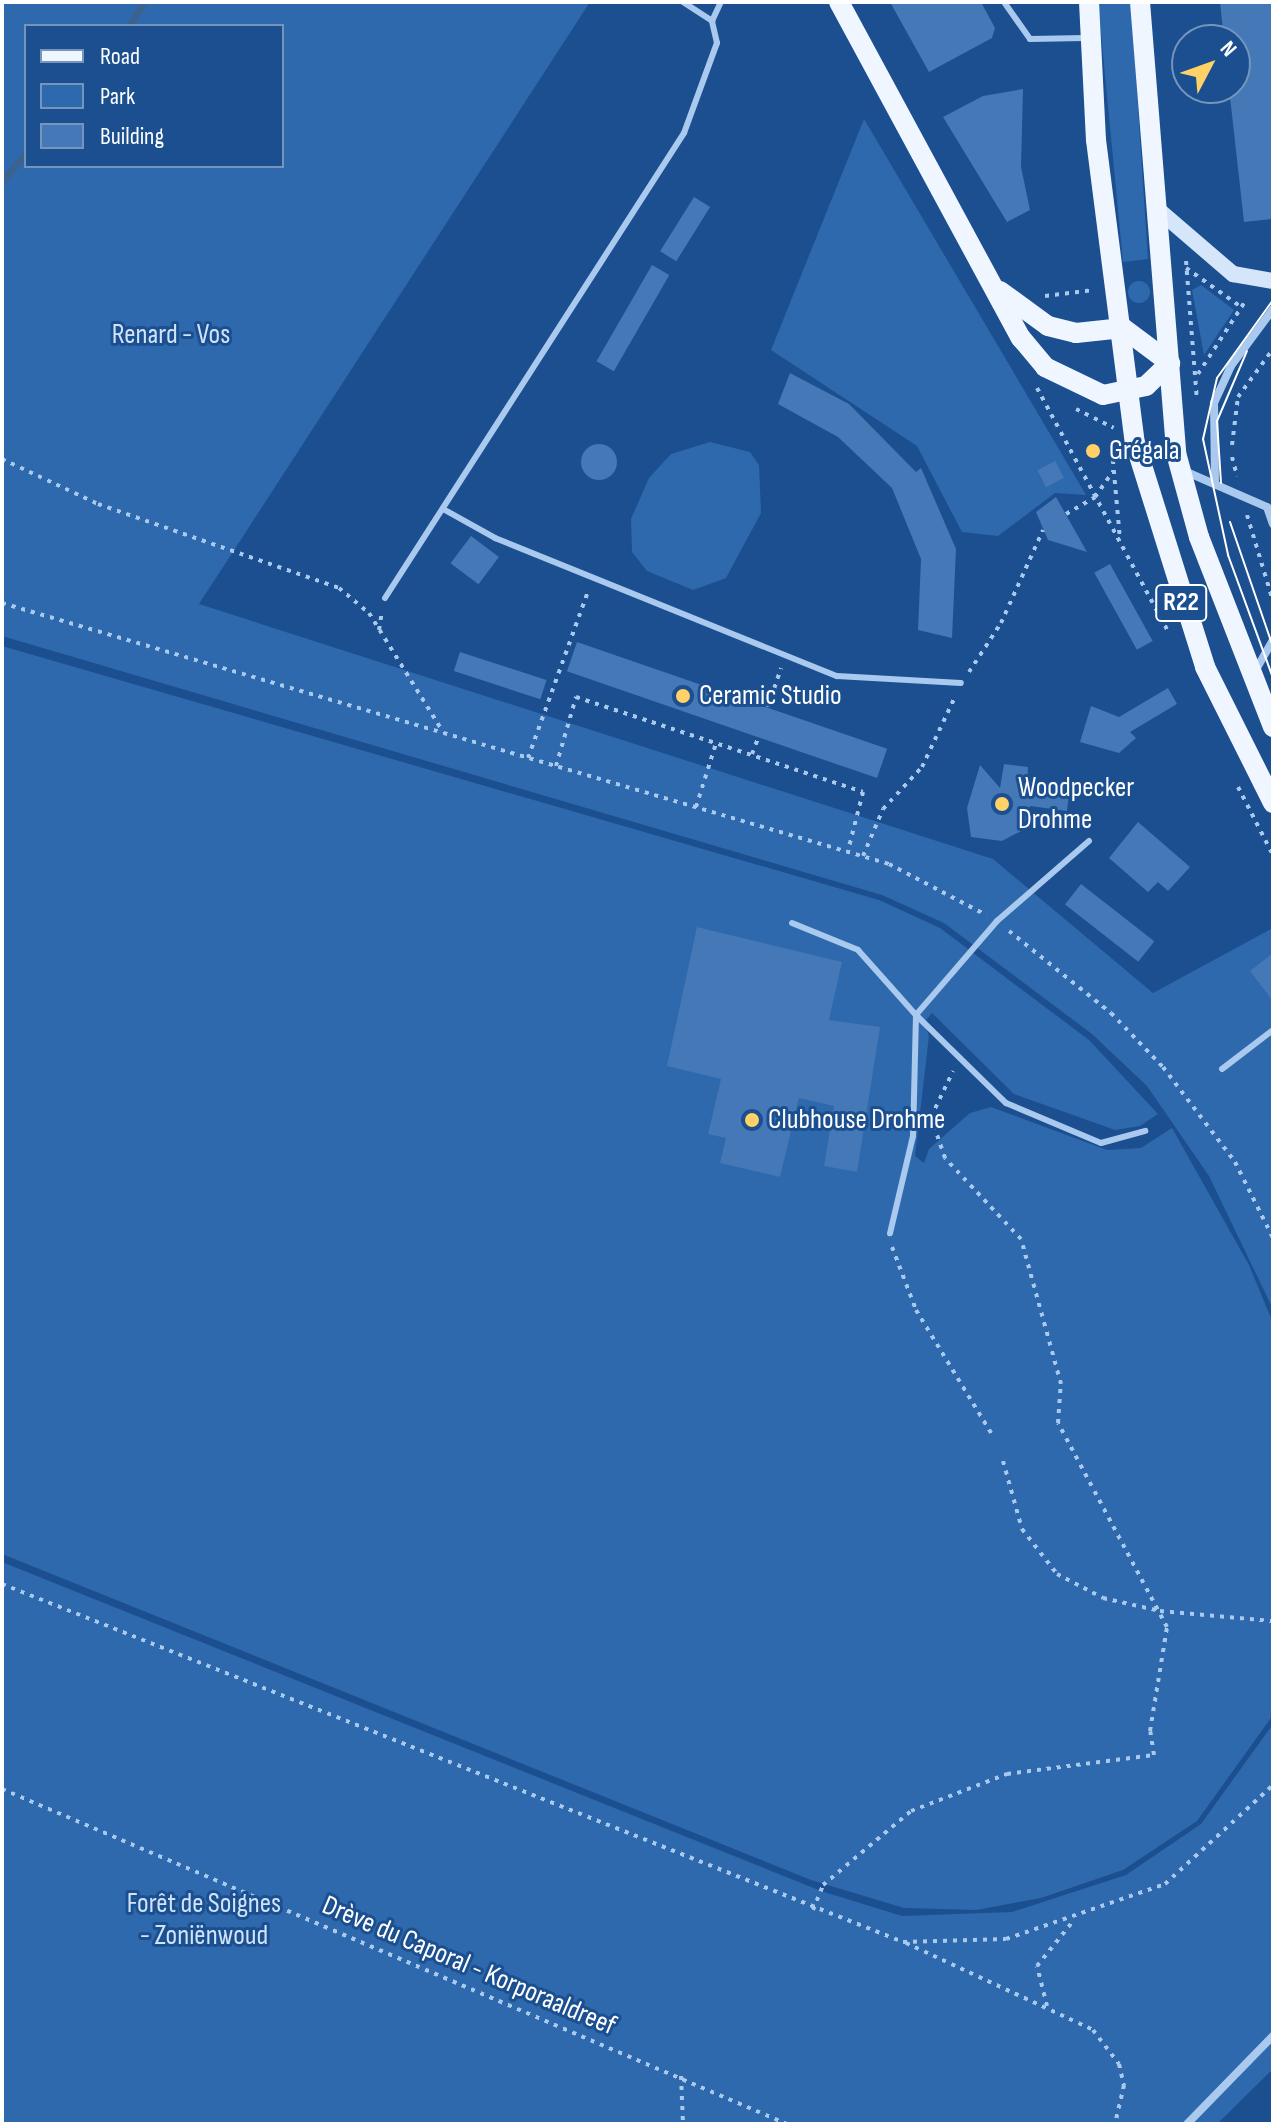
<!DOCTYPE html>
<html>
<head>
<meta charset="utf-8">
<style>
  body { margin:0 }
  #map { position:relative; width:1275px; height:2126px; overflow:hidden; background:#1b4f8f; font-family:"Sofia Sans Condensed",sans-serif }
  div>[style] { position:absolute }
  .green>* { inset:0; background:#2e69ad }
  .round { border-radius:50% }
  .stream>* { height:7px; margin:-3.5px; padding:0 3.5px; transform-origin:3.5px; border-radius:3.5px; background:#3c6290 }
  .building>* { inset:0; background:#4478b7; transform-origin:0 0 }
  .path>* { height:4px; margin-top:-2px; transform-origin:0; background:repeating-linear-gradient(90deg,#a9c9ee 0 4px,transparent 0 10px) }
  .lane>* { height:6px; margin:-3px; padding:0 3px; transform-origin:3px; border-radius:3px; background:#a9c9ee }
  .street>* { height:8px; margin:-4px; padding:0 4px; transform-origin:4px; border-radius:4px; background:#a9c9ee }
  .secondary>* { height:16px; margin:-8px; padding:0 8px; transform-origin:8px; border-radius:8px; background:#d6e6fa }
  .primary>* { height:20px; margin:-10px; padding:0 10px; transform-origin:10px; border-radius:10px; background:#f0f6ff }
  .tram>* { height:2px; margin:-1px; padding:0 1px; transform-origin:1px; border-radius:1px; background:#fff }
  .dots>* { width:22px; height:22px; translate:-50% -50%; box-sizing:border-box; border:4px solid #1b4f8f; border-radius:50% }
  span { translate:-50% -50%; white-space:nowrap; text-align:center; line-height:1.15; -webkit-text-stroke:6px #1b4f8f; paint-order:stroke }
  .shield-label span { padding:2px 6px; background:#1b4f8f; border:2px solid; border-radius:6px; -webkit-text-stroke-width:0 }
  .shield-label { font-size:26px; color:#fff; font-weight:700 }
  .park-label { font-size:28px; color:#cfe3fa }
  .poi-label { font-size:28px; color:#fff }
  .left { translate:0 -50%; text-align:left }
  .street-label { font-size:28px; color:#fff }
  .frame { position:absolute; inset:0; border:4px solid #fff; pointer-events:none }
  .legend { position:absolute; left:24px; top:24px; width:260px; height:144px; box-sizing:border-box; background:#1b4f8f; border:2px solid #7695bc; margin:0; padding:10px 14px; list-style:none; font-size:24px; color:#fff }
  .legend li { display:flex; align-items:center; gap:16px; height:40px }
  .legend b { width:40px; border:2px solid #7695bc }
  .north { position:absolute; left:1171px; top:24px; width:80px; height:80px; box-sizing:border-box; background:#1b4f8f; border:2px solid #7695bc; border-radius:50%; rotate:49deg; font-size:22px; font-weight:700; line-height:32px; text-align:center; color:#fff }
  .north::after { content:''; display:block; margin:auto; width:28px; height:36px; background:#ffd166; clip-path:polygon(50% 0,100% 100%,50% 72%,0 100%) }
</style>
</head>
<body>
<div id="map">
  <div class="green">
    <i style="clip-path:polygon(evenodd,2px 2px,590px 2px,199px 604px,993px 859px,1153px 993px,1273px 928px,1273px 1309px,1209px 1176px,1147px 1086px,1092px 1034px,944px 923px,882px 895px,2px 636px,2px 2px,26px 26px,282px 26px,282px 166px,26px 166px,26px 26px)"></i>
    <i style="clip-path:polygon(1098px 2px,1131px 2px,1148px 259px,1123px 262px)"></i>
    <i style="clip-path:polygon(864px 119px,1086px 495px,1055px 493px,998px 536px,962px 532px,917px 446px,771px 350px)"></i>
    <i class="round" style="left:1128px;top:281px;width:22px;height:22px"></i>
    <i style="clip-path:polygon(1201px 285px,1234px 310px,1204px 355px,1192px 290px)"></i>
    <i style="clip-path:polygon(710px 442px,750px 452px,759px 465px,761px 513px,726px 578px,693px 590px,647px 571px,632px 552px,631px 519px,649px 478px,671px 454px)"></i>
    <i style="clip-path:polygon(2px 646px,879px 900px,940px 928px,1089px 1040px,1158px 1114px,1140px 1126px,1115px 1130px,1014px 1094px,932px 1013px,924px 1023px,929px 1036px,915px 1156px,924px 1163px,929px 1149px,970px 1113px,991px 1107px,1107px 1150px,1141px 1148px,1172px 1128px,1249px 1265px,1273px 1323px,1273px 1715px,1197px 1821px,1123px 1870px,1041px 1898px,976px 1910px,904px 1908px,811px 1880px,2px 1554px)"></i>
    <i style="clip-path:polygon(2px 1562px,821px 1891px,902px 1916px,1012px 1912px,1126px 1875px,1201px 1824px,1273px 1724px,1273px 2069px,1217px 2124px,2px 2124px)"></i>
  </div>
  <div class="stream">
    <i style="left:129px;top:26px;width:28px;rotate:-58deg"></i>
    <i style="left:2px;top:181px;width:37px;rotate:-49deg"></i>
  </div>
  <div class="building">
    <i style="clip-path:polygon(890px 2px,981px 2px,995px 28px,992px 38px,929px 72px)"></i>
    <i style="clip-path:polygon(1220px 2px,1273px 2px,1273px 219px,1244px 222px,1229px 88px,1235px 88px,1235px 40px,1224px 40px)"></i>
    <i style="clip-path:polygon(1023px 89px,1021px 167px,1030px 210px,1007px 222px,943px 117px,983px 96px)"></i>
    <i style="left:694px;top:197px;width:19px;height:64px;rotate:32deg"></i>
    <i style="left:652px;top:265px;width:20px;height:111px;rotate:30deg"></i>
    <i style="clip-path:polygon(790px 373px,849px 404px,916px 472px,921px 468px,956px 549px,952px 638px,918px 630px,921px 559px,892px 488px,838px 437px,778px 404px)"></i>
    <i class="round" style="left:581px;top:444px;width:36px;height:36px"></i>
    <i style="left:1055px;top:461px;width:19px;height:20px;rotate:62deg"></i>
    <i style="clip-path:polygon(1056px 497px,1087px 552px,1048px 540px,1036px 512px)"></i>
    <i style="left:471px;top:536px;width:35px;height:34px;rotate:37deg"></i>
    <i style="left:1110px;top:564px;width:88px;height:18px;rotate:61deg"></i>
    <i style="left:577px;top:642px;width:328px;height:31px;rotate:19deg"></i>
    <i style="left:460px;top:652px;width:91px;height:20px;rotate:18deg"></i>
    <i style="clip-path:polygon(1168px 688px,1177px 704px,1130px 732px,1136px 738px,1119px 753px,1080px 742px,1091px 706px,1119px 717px)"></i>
    <i style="clip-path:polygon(1004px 764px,1028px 767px,1027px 787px,1069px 794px,1067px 811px,1030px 806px,1023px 830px,1002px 841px,971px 837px,967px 808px,980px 765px,1000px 788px)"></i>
    <i style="clip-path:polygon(1138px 822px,1190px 867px,1168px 891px,1158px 882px,1148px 892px,1109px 858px)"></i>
    <i style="left:1081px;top:884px;width:93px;height:26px;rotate:38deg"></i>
    <i style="clip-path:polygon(697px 927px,842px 962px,829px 1020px,880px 1027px,857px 1172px,824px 1166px,834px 1106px,799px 1098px,780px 1177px,720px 1163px,726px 1138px,708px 1134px,721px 1079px,667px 1066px)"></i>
    <i style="clip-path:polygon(1273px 953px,1273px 1001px,1250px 971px)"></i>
  </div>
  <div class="path">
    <i style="left:1186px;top:261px;width:139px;rotate:85.5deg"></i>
    <i style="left:1186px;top:268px;width:67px;rotate:35.3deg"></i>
    <i style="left:1045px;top:296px;width:49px;rotate:-7deg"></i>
    <i style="left:1198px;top:374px;width:88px;rotate:-57deg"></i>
    <i style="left:1037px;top:388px;width:278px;rotate:61.7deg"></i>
    <i style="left:1076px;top:409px;width:42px;rotate:26.6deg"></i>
    <i style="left:1232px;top:445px;width:48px;rotate:-82.9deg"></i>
    <i style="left:1238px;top:397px;width:59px;rotate:-53.9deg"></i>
    <i style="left:1112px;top:450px;width:90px;rotate:84.9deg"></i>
    <i style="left:1232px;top:457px;width:20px;rotate:75deg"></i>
    <i style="left:2px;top:459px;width:106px;rotate:25.1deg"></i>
    <i style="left:98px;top:504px;width:255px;rotate:19.2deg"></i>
    <i style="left:339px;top:588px;width:39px;rotate:40deg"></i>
    <i style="left:369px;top:613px;width:140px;rotate:58.1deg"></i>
    <i style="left:1066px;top:514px;width:34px;rotate:-30deg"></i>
    <i style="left:1095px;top:497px;width:32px;rotate:-55deg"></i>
    <i style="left:1247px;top:515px;width:90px;rotate:73.2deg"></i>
    <i style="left:2px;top:603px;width:925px;rotate:16.4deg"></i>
    <i style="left:889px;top:864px;width:110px;rotate:27.7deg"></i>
    <i style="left:379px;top:630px;width:18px;rotate:-81deg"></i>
    <i style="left:969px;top:672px;width:59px;rotate:-56.9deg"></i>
    <i style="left:1001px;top:623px;width:102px;rotate:-65.7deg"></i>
    <i style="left:768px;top:707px;width:41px;rotate:-71.6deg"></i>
    <i style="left:752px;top:754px;width:19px;rotate:-69deg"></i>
    <i style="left:528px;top:758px;width:177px;rotate:-70.2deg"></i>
    <i style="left:556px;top:766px;width:72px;rotate:-73.8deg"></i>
    <i style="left:576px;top:697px;width:302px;rotate:18.3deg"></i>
    <i style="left:863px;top:792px;width:61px;rotate:104.3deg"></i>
    <i style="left:1238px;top:787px;width:76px;rotate:62.8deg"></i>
    <i style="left:696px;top:807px;width:67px;rotate:-72.6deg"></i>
    <i style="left:863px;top:856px;width:51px;rotate:-66.9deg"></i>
    <i style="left:883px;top:809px;width:57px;rotate:-47.1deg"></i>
    <i style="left:922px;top:767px;width:77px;rotate:-64.8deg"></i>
    <i style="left:1009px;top:931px;width:131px;rotate:38.8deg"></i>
    <i style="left:1111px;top:1013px;width:75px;rotate:46.1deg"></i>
    <i style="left:1163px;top:1067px;width:119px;rotate:52.8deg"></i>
    <i style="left:1235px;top:1162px;width:85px;rotate:63.4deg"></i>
    <i style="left:892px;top:1247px;width:67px;rotate:69.1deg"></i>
    <i style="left:916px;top:1310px;width:148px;rotate:58.6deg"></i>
    <i style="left:1003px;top:1461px;width:71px;rotate:74.4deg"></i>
    <i style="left:1022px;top:1529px;width:57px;rotate:52.1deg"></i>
    <i style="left:1057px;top:1574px;width:52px;rotate:27.6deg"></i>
    <i style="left:1103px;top:1598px;width:58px;rotate:12.8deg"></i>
    <i style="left:1160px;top:1611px;width:113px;rotate:5.1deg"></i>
    <i style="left:2px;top:1584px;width:970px;rotate:21.67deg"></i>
    <i style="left:903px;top:1942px;width:103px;rotate:-1.7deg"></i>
    <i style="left:1006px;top:1939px;width:168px;rotate:-19.1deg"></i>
    <i style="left:1165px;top:1884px;width:147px;rotate:-42.5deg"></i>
    <i style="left:2px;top:1789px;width:853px;rotate:23.11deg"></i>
    <i style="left:813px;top:1910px;width:27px;rotate:-68deg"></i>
    <i style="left:823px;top:1885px;width:115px;rotate:-40.1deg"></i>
    <i style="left:911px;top:1811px;width:103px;rotate:-21.1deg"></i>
    <i style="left:1007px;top:1774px;width:148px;rotate:-7.4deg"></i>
    <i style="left:1154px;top:1755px;width:24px;rotate:-99deg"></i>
    <i style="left:1150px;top:1731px;width:105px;rotate:-80.7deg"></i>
    <i style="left:1167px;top:1627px;width:231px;rotate:-118.1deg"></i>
    <i style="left:1058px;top:1423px;width:39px;rotate:-86deg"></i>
    <i style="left:1061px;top:1384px;width:150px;rotate:-105.4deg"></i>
    <i style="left:1021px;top:1239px;width:111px;rotate:-133.2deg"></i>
    <i style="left:945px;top:1158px;width:43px;rotate:-108.9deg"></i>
    <i style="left:931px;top:1117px;width:51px;rotate:-64.4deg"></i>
    <i style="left:906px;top:1943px;width:206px;rotate:24.9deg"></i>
    <i style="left:1093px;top:2030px;width:43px;rotate:52.6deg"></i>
    <i style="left:1119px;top:2064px;width:22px;rotate:77deg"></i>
    <i style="left:1124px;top:2085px;width:40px;rotate:103deg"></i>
    <i style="left:1047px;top:2006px;width:41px;rotate:-104deg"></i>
    <i style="left:1037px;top:1966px;width:59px;rotate:-51.2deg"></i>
    <i style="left:681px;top:2076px;width:48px;rotate:87.6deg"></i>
  </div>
  <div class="lane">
    <i style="left:683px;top:2px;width:35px;rotate:33deg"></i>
    <i style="left:1004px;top:2px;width:45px;rotate:54.9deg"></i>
    <i style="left:1030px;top:39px;width:55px;rotate:-1deg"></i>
    <i style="left:443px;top:509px;width:60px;rotate:29.1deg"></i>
    <i style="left:495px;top:538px;width:369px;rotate:22deg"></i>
    <i style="left:837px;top:676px;width:124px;rotate:3.2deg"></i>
    <i style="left:385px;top:598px;width:553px;rotate:-57.26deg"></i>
    <i style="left:684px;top:133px;width:96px;rotate:-69.9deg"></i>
    <i style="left:717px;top:43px;width:23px;rotate:-103deg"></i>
    <i style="left:712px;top:21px;width:21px;rotate:-65deg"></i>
    <i style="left:1089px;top:841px;width:122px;rotate:139deg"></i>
    <i style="left:997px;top:921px;width:124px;rotate:130.8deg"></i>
    <i style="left:916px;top:1015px;width:126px;rotate:44.4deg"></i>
    <i style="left:1006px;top:1103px;width:103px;rotate:22.8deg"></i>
    <i style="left:1101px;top:1143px;width:46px;rotate:-15.3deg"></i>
    <i style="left:792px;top:923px;width:71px;rotate:22.2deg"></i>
    <i style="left:858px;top:950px;width:87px;rotate:48.3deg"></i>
    <i style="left:916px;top:1015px;width:121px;rotate:91.4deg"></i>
    <i style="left:913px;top:1136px;width:100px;rotate:103.3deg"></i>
    <i style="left:1222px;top:1069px;width:64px;rotate:-37.4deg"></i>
  </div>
  <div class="street">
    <i style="left:1182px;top:470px;width:93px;rotate:23.5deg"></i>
    <i style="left:1267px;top:507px;width:18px;rotate:71deg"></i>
    <i style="left:1215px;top:482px;width:79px;rotate:-90.7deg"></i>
    <i style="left:1214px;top:403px;width:41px;rotate:-65.3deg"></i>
    <i style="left:1231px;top:366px;width:71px;rotate:-53.6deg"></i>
    <i style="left:1254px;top:673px;width:38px;rotate:-60deg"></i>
    <i style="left:1187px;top:2124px;width:123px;rotate:-45.7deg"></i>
  </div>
  <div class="secondary">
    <i style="left:1155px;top:207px;width:103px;rotate:40.7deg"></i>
    <i style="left:1233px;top:274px;width:41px;rotate:9.9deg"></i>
  </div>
  <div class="primary">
    <i style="left:839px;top:2px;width:382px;rotate:61.6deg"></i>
    <i style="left:1021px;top:338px;width:38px;rotate:50deg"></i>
    <i style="left:1045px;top:367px;width:64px;rotate:25.8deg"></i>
    <i style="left:1103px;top:395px;width:44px;rotate:-11.8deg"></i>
    <i style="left:1146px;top:386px;width:33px;rotate:-44deg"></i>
    <i style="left:1089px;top:2px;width:138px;rotate:87.1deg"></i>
    <i style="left:1096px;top:140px;width:305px;rotate:82.7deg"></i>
    <i style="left:1135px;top:443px;width:235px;rotate:72.6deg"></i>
    <i style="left:1205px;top:667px;width:152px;rotate:63.4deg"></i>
    <i style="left:1140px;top:2px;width:452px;rotate:85.4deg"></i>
    <i style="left:1176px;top:453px;width:87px;rotate:74.7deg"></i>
    <i style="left:1199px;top:537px;width:204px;rotate:68.7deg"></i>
    <i style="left:1000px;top:291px;width:59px;rotate:36.1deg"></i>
    <i style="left:1048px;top:326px;width:29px;rotate:14deg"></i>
    <i style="left:1076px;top:333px;width:47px;rotate:-6.1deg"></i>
    <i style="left:1123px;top:328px;width:59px;rotate:36.7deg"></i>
  </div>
  <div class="tram">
    <i style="left:1273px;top:300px;width:96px;rotate:125.7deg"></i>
    <i style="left:1217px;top:378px;width:63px;rotate:102.9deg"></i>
    <i style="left:1203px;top:439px;width:119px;rotate:77.8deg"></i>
    <i style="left:1228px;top:555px;width:131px;rotate:69.9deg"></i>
    <i style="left:1221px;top:483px;width:62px;rotate:-93.7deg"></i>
    <i style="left:1217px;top:421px;width:76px;rotate:-66.8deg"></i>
    <i style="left:1230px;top:522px;width:132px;rotate:71deg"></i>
  </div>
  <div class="dots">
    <i style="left:1093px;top:451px;background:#ffd166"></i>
    <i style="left:683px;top:696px;background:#ffd166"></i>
    <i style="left:1002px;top:804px;background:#ffd166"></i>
    <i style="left:752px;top:1120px;background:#ffd166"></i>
  </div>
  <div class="shield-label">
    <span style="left:1181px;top:603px">R22</span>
  </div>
  <div class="park-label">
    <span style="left:171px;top:335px">Renard - Vos</span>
    <span style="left:204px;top:1920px">Forêt de Soignes<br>- Zoniënwoud</span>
  </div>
  <div class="poi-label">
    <span class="left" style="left:1109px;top:451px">Grégala</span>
    <span class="left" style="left:699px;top:696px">Ceramic Studio</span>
    <span class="left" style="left:1018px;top:804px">Woodpecker<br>Drohme</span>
    <span class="left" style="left:768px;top:1120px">Clubhouse Drohme</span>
  </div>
  <div class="street-label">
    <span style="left:469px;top:1966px;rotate:23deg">Drève du Caporal - Korporaaldreef</span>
  </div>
  <div class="frame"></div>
  <ul class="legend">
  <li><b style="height:10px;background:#f0f6ff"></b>Road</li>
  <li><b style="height:22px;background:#2e69ad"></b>Park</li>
  <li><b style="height:22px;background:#4478b7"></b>Building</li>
  </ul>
  <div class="north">N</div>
</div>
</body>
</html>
